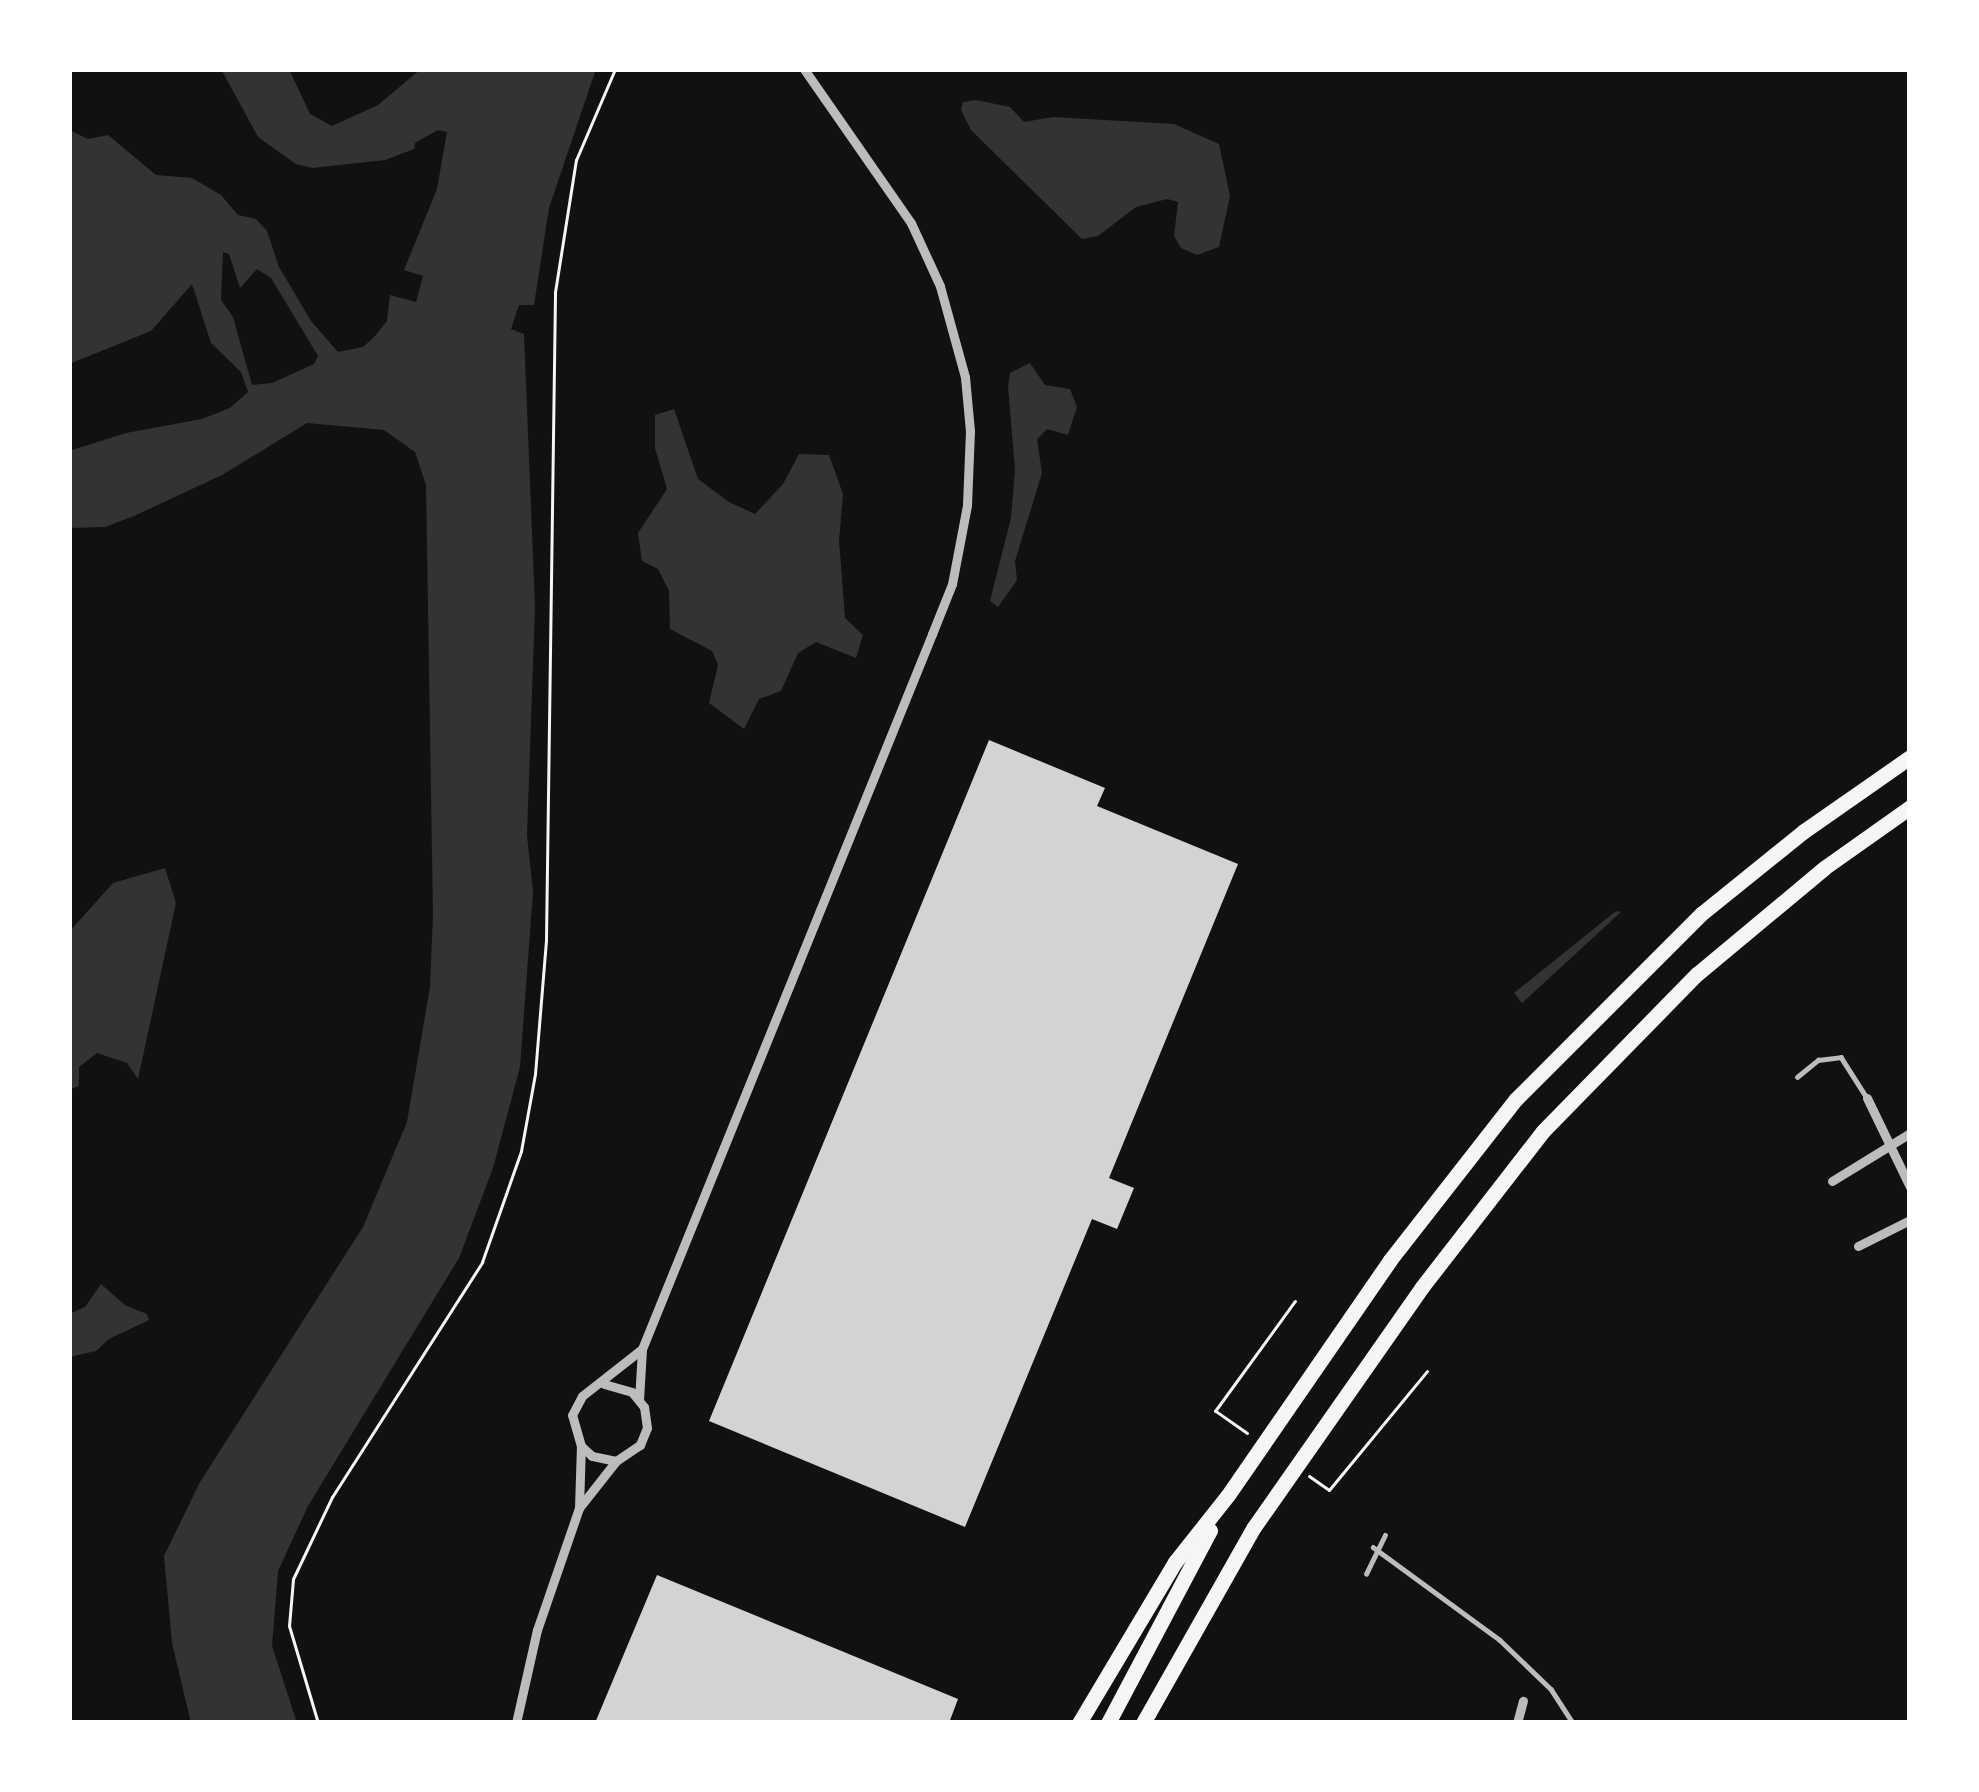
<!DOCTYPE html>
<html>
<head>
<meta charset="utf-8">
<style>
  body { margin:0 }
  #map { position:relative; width:1979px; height:1792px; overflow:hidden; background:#111; font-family:"Open Sans",sans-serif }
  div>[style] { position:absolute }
  .water>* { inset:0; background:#333 }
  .building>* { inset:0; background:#d3d3d3 }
  .path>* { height:3px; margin:-1.5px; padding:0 1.5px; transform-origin:1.5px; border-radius:1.5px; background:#f5f5f5 }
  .service>* { height:4.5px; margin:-2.25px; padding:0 2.25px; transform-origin:2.25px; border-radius:2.25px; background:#bcbcbc }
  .minor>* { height:9px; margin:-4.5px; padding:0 4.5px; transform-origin:4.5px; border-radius:4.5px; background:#bcbcbc }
  .trunk>* { height:15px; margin:-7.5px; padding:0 7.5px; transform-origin:7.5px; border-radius:7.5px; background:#f5f5f5 }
  span { translate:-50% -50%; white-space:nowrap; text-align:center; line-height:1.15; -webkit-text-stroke:9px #fff; paint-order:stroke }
  .frame { position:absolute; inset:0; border:72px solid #fff; pointer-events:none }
</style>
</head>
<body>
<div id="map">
  <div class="water">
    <i style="clip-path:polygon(evenodd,221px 69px,289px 69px,310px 114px,332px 126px,378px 105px,421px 69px,596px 69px,549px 208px,534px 305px,519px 305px,511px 329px,524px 334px,535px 607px,527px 835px,533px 892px,520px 1067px,493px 1168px,459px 1258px,308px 1506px,278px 1571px,272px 1646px,297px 1723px,191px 1723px,172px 1643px,164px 1556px,200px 1482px,363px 1227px,407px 1122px,430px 987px,433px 914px,426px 485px,415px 452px,384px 430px,307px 423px,222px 475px,134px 516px,105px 527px,69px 528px,69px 451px,126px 433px,202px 419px,230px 408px,248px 392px,241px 372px,211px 343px,192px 284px,151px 331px,69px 364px,69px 130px,88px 139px,108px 135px,156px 175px,192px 178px,221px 195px,238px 215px,256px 219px,267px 231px,279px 267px,311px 321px,338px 352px,363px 347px,375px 336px,387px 321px,390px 295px,416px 302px,423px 276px,404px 270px,437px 189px,447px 132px,438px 130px,415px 143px,414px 149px,385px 160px,312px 168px,296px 164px,258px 137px,221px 69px,223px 252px,229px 254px,240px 288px,257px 269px,271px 278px,318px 356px,314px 364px,272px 383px,252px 385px,233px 317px,221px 300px,223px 252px)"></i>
    <i style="clip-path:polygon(976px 100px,1010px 107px,1024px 122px,1053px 117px,1174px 124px,1219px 144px,1230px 196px,1219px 247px,1197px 255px,1181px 248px,1174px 236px,1178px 202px,1167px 199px,1136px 207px,1098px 236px,1082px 239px,971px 130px,961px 110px,963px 102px)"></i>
    <i style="clip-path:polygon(1030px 363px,1045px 385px,1070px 389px,1077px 407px,1068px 435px,1047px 429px,1037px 439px,1042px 473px,1015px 561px,1017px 580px,998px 607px,990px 601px,1011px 518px,1015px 470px,1008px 386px,1010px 373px)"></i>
    <i style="clip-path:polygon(674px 409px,698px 479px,729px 502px,755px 514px,783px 484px,799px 454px,829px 455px,843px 494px,839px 540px,845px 618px,863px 635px,856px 658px,816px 642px,798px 653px,781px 691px,759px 699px,744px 729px,709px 703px,718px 665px,712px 651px,670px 629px,669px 591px,658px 569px,642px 561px,638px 533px,667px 489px,655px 448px,655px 415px)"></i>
    <i style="clip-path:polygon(165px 868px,176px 903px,138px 1079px,127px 1063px,97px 1053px,79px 1067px,79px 1086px,69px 1090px,69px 932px,113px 883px)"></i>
    <i style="clip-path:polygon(1616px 911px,1621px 912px,1522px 1003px,1514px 993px)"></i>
    <i style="clip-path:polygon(101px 1284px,125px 1305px,147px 1314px,149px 1320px,109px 1339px,96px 1351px,69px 1357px,69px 1314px,85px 1307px)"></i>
  </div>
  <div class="building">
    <i style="clip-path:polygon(989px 740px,1105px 788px,1097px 806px,1238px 864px,1109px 1178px,1134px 1188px,1117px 1229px,1092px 1219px,965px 1527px,709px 1421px)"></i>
    <i style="clip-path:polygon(657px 1575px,958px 1699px,949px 1723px,595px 1723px)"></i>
  </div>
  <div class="path">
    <i style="left:1247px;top:1433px;width:39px;rotate:-145deg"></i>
    <i style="left:1215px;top:1411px;width:136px;rotate:-54deg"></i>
    <i style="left:1309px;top:1476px;width:24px;rotate:35deg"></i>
    <i style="left:1329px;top:1490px;width:154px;rotate:-50.5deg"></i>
    <i style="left:318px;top:1723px;width:101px;rotate:-106.6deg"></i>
    <i style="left:289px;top:1626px;width:47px;rotate:-85.1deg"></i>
    <i style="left:293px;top:1579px;width:91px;rotate:-64.6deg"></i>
    <i style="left:332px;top:1497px;width:279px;rotate:-57.4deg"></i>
    <i style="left:482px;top:1262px;width:118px;rotate:-70.6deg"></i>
    <i style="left:521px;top:1151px;width:78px;rotate:-79.7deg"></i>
    <i style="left:535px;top:1074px;width:135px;rotate:-85.3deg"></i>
    <i style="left:546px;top:939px;width:647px;rotate:-89.2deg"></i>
    <i style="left:555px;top:292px;width:134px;rotate:-81deg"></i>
    <i style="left:576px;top:160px;width:99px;rotate:-66.8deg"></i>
  </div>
  <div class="service">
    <i style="left:1797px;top:1077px;width:27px;rotate:-39deg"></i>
    <i style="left:1818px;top:1060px;width:23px;rotate:-7deg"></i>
    <i style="left:1841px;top:1057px;width:49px;rotate:57.6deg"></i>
    <i style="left:1373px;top:1547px;width:157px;rotate:36.2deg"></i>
    <i style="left:1500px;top:1640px;width:71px;rotate:43.9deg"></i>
    <i style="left:1551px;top:1689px;width:40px;rotate:57.1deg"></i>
    <i style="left:1366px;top:1574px;width:43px;rotate:-64deg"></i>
  </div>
  <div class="minor">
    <i style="left:1867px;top:1098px;width:99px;rotate:64.2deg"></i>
    <i style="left:1832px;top:1181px;width:92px;rotate:-31.6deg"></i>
    <i style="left:1858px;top:1246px;width:58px;rotate:-26.6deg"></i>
    <i style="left:639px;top:1400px;width:51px;rotate:-86.6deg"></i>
    <i style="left:642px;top:1349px;width:772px;rotate:-67.92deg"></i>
    <i style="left:932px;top:634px;width:54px;rotate:-68.2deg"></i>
    <i style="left:952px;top:584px;width:80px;rotate:-79.2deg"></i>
    <i style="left:967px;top:505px;width:74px;rotate:-87.7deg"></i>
    <i style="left:970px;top:431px;width:54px;rotate:-95.3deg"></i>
    <i style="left:965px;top:377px;width:94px;rotate:-105.4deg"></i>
    <i style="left:940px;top:286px;width:69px;rotate:-114.7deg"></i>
    <i style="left:911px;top:223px;width:188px;rotate:-124.8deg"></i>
    <i style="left:616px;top:1461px;width:25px;rotate:-168deg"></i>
    <i style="left:592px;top:1456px;width:15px;rotate:-138deg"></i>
    <i style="left:581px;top:1446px;width:32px;rotate:-106deg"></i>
    <i style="left:572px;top:1415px;width:21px;rotate:-62deg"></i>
    <i style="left:582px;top:1396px;width:76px;rotate:-38.1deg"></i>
    <i style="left:579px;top:1508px;width:60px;rotate:-51.8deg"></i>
    <i style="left:616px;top:1461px;width:29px;rotate:-34deg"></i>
    <i style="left:640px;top:1445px;width:18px;rotate:-68deg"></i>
    <i style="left:647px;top:1428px;width:21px;rotate:-98deg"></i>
    <i style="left:644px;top:1407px;width:19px;rotate:-129deg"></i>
    <i style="left:632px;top:1392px;width:29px;rotate:-164deg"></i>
    <i style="left:516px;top:1723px;width:95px;rotate:-77.3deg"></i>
    <i style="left:537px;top:1630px;width:129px;rotate:-71deg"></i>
    <i style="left:579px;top:1508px;width:62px;rotate:-88.2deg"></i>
    <i style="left:1517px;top:1723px;width:23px;rotate:-75deg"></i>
  </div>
  <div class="trunk">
    <i style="left:1079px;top:1723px;width:187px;rotate:-59.2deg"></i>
    <i style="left:1175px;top:1562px;width:85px;rotate:-51.7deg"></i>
    <i style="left:1228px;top:1495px;width:285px;rotate:-55.4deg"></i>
    <i style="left:1390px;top:1260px;width:204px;rotate:-52deg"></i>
    <i style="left:1516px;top:1099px;width:262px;rotate:-45deg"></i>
    <i style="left:1701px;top:914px;width:132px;rotate:-38.9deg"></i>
    <i style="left:1804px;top:831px;width:129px;rotate:-34.9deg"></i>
    <i style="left:1108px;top:1723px;width:218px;rotate:-62.1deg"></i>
    <i style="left:1143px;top:1723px;width:225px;rotate:-60.5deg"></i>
    <i style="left:1254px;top:1527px;width:293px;rotate:-55deg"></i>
    <i style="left:1422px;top:1287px;width:197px;rotate:-52.2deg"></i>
    <i style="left:1543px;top:1131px;width:220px;rotate:-45.6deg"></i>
    <i style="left:1697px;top:974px;width:165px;rotate:-39.8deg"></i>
    <i style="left:1824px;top:868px;width:105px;rotate:-35.3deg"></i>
  </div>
  <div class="frame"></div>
</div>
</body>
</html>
